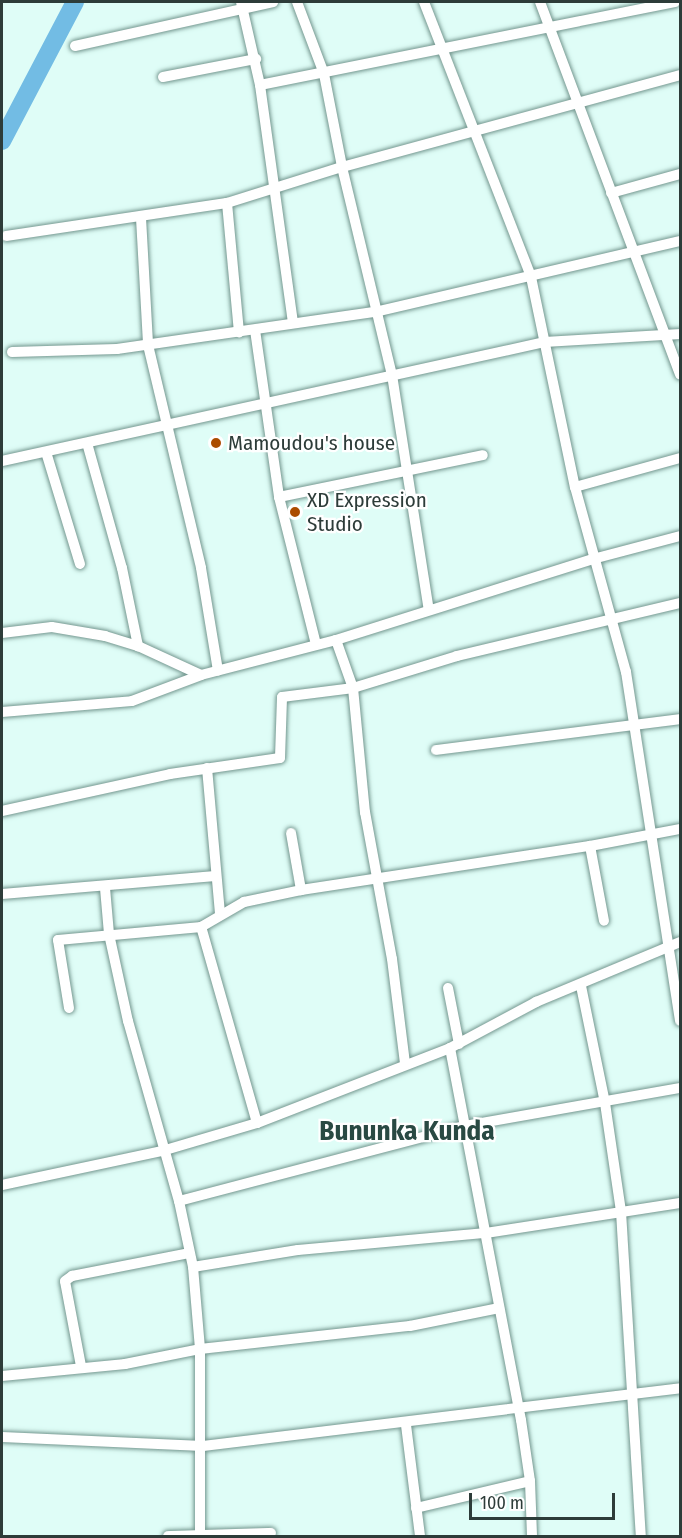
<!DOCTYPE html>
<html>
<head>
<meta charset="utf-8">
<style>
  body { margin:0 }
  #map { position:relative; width:682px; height:1538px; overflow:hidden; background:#dffdf7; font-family:"Fira Sans Condensed",sans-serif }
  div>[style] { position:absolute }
  .river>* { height:18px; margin:-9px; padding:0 9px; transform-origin:9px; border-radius:9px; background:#72bce4 }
  .roads { filter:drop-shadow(0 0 2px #74978f) drop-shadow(0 0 2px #74978f) }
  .street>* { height:10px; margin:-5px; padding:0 5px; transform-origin:5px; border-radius:5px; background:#fff }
  .dots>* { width:16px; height:16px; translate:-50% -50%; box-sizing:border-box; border:3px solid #fff; border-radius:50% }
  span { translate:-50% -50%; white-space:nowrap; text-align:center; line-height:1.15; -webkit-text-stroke:4.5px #fff; paint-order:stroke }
  .poi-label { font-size:21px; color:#2d3c39 }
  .left { translate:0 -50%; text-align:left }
  .district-label { font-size:27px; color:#294943; font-weight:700 }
  .frame { position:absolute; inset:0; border:3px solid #2d3c39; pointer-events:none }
  .scale { position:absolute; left:469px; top:1493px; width:146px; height:27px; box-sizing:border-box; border:3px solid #2d3c39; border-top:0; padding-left:8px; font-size:18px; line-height:21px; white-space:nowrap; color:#2d3c39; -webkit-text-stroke:4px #fff; paint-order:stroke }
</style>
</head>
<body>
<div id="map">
  <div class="river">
    <i style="left:2px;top:141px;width:157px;rotate:-62.3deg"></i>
  </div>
  <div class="roads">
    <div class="street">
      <i style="left:241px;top:2px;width:85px;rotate:77.1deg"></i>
      <i style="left:260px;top:85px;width:239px;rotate:82.1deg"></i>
      <i style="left:297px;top:2px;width:77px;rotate:69.4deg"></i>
      <i style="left:324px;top:74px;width:95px;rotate:79deg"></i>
      <i style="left:342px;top:167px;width:214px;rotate:76.5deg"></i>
      <i style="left:392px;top:375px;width:238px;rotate:81.1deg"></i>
      <i style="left:424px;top:2px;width:295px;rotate:68.7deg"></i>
      <i style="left:531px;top:277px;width:215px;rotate:78.2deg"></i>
      <i style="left:575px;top:487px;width:192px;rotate:74.6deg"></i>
      <i style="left:626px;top:672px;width:353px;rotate:81.2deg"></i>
      <i style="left:540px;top:2px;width:398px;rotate:69.4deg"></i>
      <i style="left:75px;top:46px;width:203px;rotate:-12.5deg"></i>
      <i style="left:163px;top:77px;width:95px;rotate:-11deg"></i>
      <i style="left:260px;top:85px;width:423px;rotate:-11.3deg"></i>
      <i style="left:611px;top:193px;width:72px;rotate:-15.4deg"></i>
      <i style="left:227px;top:203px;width:130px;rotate:84.7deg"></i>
      <i style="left:141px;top:218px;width:127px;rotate:86.8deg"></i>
      <i style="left:148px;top:345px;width:229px;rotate:76.6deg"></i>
      <i style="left:201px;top:568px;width:104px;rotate:80.6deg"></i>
      <i style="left:6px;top:236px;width:223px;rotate:-8.5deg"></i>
      <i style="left:227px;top:203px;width:121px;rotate:-17.4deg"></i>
      <i style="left:342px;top:167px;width:350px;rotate:-15.2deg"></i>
      <i style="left:255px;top:330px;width:169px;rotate:81.8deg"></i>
      <i style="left:279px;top:497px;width:152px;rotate:75.9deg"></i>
      <i style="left:12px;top:352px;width:105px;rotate:-1.6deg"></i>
      <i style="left:117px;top:349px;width:261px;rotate:-8.2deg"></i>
      <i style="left:375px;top:312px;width:313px;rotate:-13.1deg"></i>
      <i style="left:87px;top:443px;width:130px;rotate:74.4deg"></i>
      <i style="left:122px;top:568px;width:80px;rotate:78.4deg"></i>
      <i style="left:46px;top:452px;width:117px;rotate:73.1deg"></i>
      <i style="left:2px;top:461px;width:556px;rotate:-12.36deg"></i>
      <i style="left:545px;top:342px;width:135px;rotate:-3.4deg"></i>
      <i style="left:575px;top:487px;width:109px;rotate:-15.4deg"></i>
      <i style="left:279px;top:497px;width:208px;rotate:-11.6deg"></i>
      <i style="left:2px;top:633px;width:50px;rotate:-6.8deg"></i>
      <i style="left:52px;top:627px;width:54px;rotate:9.6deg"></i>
      <i style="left:105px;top:636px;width:34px;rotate:17deg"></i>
      <i style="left:138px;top:646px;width:69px;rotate:24.7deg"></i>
      <i style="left:336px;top:640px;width:51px;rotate:70.5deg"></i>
      <i style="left:353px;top:688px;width:125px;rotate:84.5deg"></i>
      <i style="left:365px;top:812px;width:149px;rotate:79.6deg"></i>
      <i style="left:392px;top:959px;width:105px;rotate:82.9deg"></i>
      <i style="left:2px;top:712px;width:130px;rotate:-4.8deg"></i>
      <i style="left:132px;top:701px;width:74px;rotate:-20.6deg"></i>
      <i style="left:201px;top:675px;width:139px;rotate:-14.5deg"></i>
      <i style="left:336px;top:640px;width:269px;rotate:-17.5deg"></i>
      <i style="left:593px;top:559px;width:90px;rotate:-14.8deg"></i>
      <i style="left:436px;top:750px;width:246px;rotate:-7.2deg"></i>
      <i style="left:207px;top:768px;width:147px;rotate:84.9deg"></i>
      <i style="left:2px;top:811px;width:172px;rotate:-12.4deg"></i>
      <i style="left:170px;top:774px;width:111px;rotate:-8.3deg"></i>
      <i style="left:280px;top:758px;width:61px;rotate:-88.1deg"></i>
      <i style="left:282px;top:697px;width:72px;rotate:-7.2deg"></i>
      <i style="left:353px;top:688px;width:109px;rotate:-17.1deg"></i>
      <i style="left:457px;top:656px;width:229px;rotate:-13.4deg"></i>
      <i style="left:291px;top:833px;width:58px;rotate:80deg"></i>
      <i style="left:590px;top:846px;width:76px;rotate:79.4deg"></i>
      <i style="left:105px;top:888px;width:46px;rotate:85deg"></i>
      <i style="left:109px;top:934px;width:89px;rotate:77.7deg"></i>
      <i style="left:128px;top:1021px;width:187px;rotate:74.2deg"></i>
      <i style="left:179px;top:1201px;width:67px;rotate:78deg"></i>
      <i style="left:193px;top:1267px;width:82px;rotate:85.1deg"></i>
      <i style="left:200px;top:1349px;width:187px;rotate:90deg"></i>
      <i style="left:2px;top:894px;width:214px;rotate:-4.8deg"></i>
      <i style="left:581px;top:986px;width:119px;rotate:78.4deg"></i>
      <i style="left:605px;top:1103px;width:110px;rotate:81.6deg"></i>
      <i style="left:621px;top:1212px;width:325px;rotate:86.5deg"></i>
      <i style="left:448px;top:988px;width:57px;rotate:78.9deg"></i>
      <i style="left:69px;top:1008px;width:69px;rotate:-99.2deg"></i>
      <i style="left:58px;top:940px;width:144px;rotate:-5.2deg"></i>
      <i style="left:450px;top:1048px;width:379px;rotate:79.2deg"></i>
      <i style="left:521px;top:1420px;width:62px;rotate:81.6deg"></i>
      <i style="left:530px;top:1481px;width:55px;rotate:87.9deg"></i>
      <i style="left:257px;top:1123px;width:204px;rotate:-105.9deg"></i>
      <i style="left:201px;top:927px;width:50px;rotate:-30.2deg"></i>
      <i style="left:244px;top:902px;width:58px;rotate:-11.9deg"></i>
      <i style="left:301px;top:890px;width:292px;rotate:-8.7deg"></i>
      <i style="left:590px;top:846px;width:92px;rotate:-10.7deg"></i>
      <i style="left:2px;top:1185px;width:164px;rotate:-12deg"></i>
      <i style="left:162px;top:1151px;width:99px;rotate:-16.4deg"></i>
      <i style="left:257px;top:1123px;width:207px;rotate:-21.2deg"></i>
      <i style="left:450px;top:1048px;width:98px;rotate:-28.1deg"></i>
      <i style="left:536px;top:1002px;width:156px;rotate:-22.6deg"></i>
      <i style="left:179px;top:1201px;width:295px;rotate:-14.7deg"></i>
      <i style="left:464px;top:1126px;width:219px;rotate:-10deg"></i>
      <i style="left:193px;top:1267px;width:106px;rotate:-9.2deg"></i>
      <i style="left:298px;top:1250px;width:189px;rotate:-5.2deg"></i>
      <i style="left:486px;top:1233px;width:196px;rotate:-8.8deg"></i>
      <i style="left:81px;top:1366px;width:86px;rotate:-100.7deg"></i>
      <i style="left:65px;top:1281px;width:9px;rotate:-36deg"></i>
      <i style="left:72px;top:1276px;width:119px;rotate:-11.1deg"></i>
      <i style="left:2px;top:1376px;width:124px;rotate:-5.6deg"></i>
      <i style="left:125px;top:1364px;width:76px;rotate:-11.3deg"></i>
      <i style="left:200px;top:1349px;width:211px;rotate:-6.3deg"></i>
      <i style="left:410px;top:1326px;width:91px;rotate:-11.4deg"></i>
      <i style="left:406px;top:1425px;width:112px;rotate:82.8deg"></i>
      <i style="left:2px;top:1437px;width:201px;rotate:2.6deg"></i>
      <i style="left:203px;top:1446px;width:481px;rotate:-6.9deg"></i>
      <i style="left:416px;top:1508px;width:117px;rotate:-13.3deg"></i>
      <i style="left:168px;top:1536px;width:103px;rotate:-1.7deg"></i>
    </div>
  </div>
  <div class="dots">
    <i style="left:216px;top:443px;background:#ab4c00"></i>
    <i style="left:295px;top:512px;background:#ab4c00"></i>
  </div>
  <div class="poi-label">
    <span class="left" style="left:228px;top:443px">Mamoudou's house</span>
    <span class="left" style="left:307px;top:512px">XD Expression<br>Studio</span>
  </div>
  <div class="district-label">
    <span style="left:407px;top:1132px">Bununka Kunda</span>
  </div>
  <div class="frame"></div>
  <div class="scale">100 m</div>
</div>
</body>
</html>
